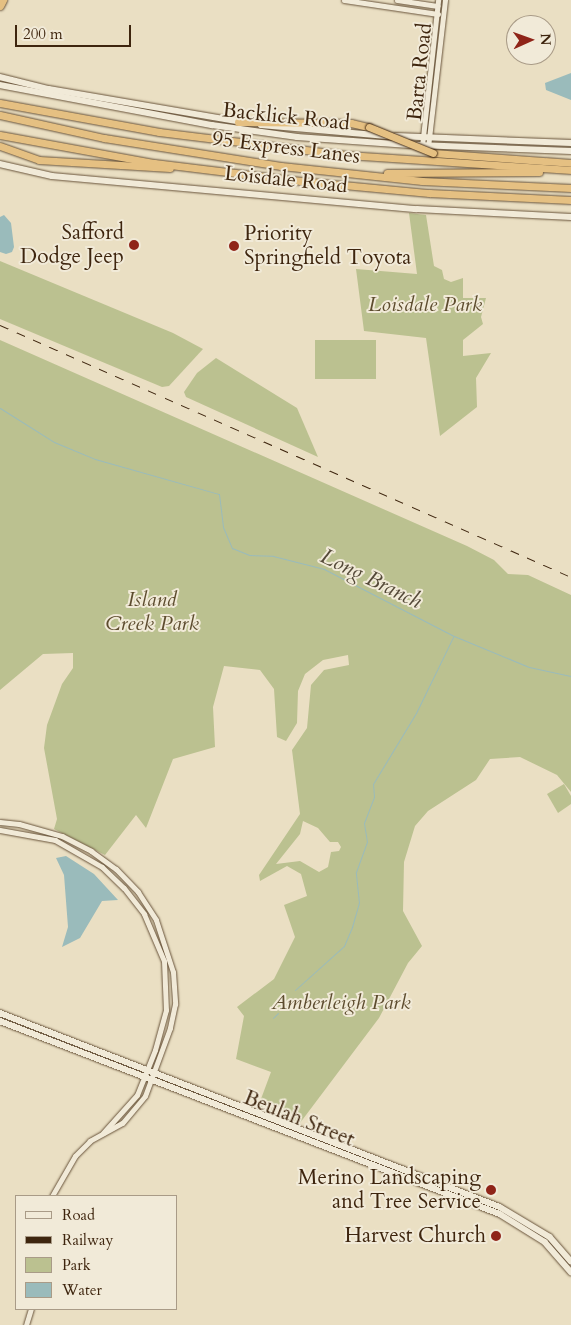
<!DOCTYPE html>
<html>
<head>
<meta charset="utf-8">
<style>
  body { margin:0 }
  #map { position:relative; width:571px; height:1325px; overflow:hidden; background:#eadfc3; font-family:Cardo,serif }
  div>[style] { position:absolute }
  .green>* { inset:0; background:#bbc190; transform-origin:0 0 }
  .water>* { inset:0; background:#9abbbb }
  .stream>* { height:1px; margin:-0.5px; padding:0 0.5px; transform-origin:0.5px; border-radius:0.5px; background:#9abbbb }
  .roads { filter:drop-shadow(0 0 1px #69543b) drop-shadow(0 0 1px #69543b) }
  .tertiary>* { height:5px; margin:-2.5px; padding:0 2.5px; transform-origin:2.5px; border-radius:2.5px; background:#f1ead8 }
  .secondary>* { height:5.5px; margin:-2.75px; padding:0 2.75px; transform-origin:2.75px; border-radius:2.75px; background:#f1ead8 }
  .motorway>* { height:7px; margin:-3.5px; padding:0 3.5px; transform-origin:3.5px; border-radius:3.5px; background:#e5c082 }
  .rail>* { height:1px; margin-top:-0.5px; transform-origin:0; background:repeating-linear-gradient(90deg,#3e250e 0 9px,transparent 0 18px) }
  .bridges { filter:drop-shadow(0 0 1px #3e250e) drop-shadow(0 0 1px #3e250e) }
  .motorway-bridge>* { height:7px; margin:-3.5px; padding:0 3.5px; transform-origin:3.5px; border-radius:3.5px; background:#e5c082 }
  .dots>* { width:14px; height:14px; translate:-50% -50%; box-sizing:border-box; border:2px solid #f1ead8; border-radius:50% }
  span { translate:-50% -50%; white-space:nowrap; text-align:center; line-height:1.15; -webkit-text-stroke:4px #f1ead8; paint-order:stroke }
  .street-label { font-size:21px; color:#3e250e }
  .poi-label { font-size:21px; color:#3e250e }
  .right { translate:-100% -50%; text-align:right }
  .left { translate:0 -50%; text-align:left }
  .park-label { font-size:21px; color:#5d4c2e; font-style:italic }
  .water-label { font-size:22px; color:#554a39; font-style:italic }
  .legend { position:absolute; left:15px; top:1195px; width:162px; height:115px; box-sizing:border-box; background:#f1ead8; border:1px solid #a99b87; margin:0; padding:6px 9px; list-style:none; font-size:15px; color:#3e250e }
  .legend li { display:flex; align-items:center; gap:10px; height:25px }
  .legend b { width:25px; border:1px solid #a99b87 }
  .north { position:absolute; left:506px; top:15px; width:50px; height:50px; box-sizing:border-box; background:#f1ead8; border:1px solid #a99b87; border-radius:50%; rotate:88deg; font-size:14px; font-weight:700; line-height:20px; text-align:center; color:#3e250e }
  .north::after { content:''; display:block; margin:auto; width:18px; height:22px; background:#8f2418; clip-path:polygon(50% 0,100% 100%,50% 72%,0 100%) }
  .scale { position:absolute; left:15px; top:25px; width:116px; height:22px; box-sizing:border-box; border:2px solid #3e250e; border-top:0; padding-left:6px; font-size:15px; line-height:18px; white-space:nowrap; color:#3e250e; -webkit-text-stroke:4px #f1ead8; paint-order:stroke }
</style>
</head>
<body>
<div id="map">
  <div class="green">
    <i style="clip-path:polygon(409px 213px,426px 215px,434px 266px,442px 270px,444px 279px,451px 282px,463px 278px,463px 298px,486px 298px,481px 317px,483px 324px,463px 340px,463px 356px,491px 353px,476px 378px,477px 407px,440px 436px,426px 338px,364px 331px,356px 269px,417px 274px)"></i>
    <i style="clip-path:polygon(0 261px,173px 333px,203px 349px,169px 386px,162px 387px,0 319px)"></i>
    <i style="clip-path:polygon(evenodd,0 340px,467px 546px,494px 560px,508px 574px,528px 575px,571px 595px,571px 792px,557px 775px,520px 757px,490px 759px,476px 780px,428px 811px,415px 826px,404px 862px,403px 911px,422px 946px,408px 963px,379px 1018px,300px 1123px,258px 1107px,271px 1072px,236px 1059px,244px 1016px,237px 1007px,274px 979px,295px 937px,284px 905px,307px 896px,301px 874px,287px 866px,260px 881px,259px 875px,300px 814px,292px 750px,307px 728px,311px 685px,324px 670px,349px 665px,348px 655px,323px 660px,305px 674px,298px 691px,297px 723px,286px 741px,277px 737px,274px 689px,260px 670px,224px 666px,213px 707px,215px 747px,173px 759px,146px 828px,136px 815px,105px 855px,54px 829px,57px 819px,44px 748px,47px 725px,62px 684px,73px 668px,73px 653px,43px 654px,0 690px,0 340px,303px 821px,318px 828px,330px 842px,338px 842px,341px 847px,339px 851px,331px 852px,328px 867px,319px 872px,300px 861px,276px 864px,300px 834px,303px 821px)"></i>
    <i style="left:376px;top:340px;width:39px;height:61px;rotate:90deg"></i>
    <i style="clip-path:polygon(216px 358px,297px 408px,318px 457px,186px 397px,184px 392px,197px 373px)"></i>
    <i style="clip-path:polygon(564px 784px,571px 796px,571px 804px,558px 813px,547px 794px)"></i>
  </div>
  <div class="water">
    <i style="clip-path:polygon(571px 73px,571px 100px,546px 90px,545px 83px)"></i>
    <i style="clip-path:polygon(4px 215px,11px 223px,14px 247px,12px 252px,6px 254px,0 252px,0 217px)"></i>
    <i style="clip-path:polygon(66px 856px,94px 874px,118px 900px,102px 901px,80px 938px,62px 947px,68px 927px,64px 875px,56px 858px)"></i>
  </div>
  <div class="stream">
    <i style="left:0;top:408px;width:64px;rotate:32.2deg"></i>
    <i style="left:54px;top:442px;width:44px;rotate:22.5deg"></i>
    <i style="left:95px;top:459px;width:129px;rotate:15.8deg"></i>
    <i style="left:219px;top:494px;width:33px;rotate:83deg"></i>
    <i style="left:223px;top:527px;width:23px;rotate:67deg"></i>
    <i style="left:232px;top:548px;width:18px;rotate:22deg"></i>
    <i style="left:249px;top:555px;width:24px;rotate:2deg"></i>
    <i style="left:273px;top:556px;width:53px;rotate:14.3deg"></i>
    <i style="left:324px;top:569px;width:146px;rotate:27.3deg"></i>
    <i style="left:454px;top:636px;width:81px;rotate:22.5deg"></i>
    <i style="left:529px;top:667px;width:43px;rotate:12.1deg"></i>
    <i style="left:295px;top:990px;width:66px;rotate:-41.9deg"></i>
    <i style="left:344px;top:946px;width:21px;rotate:-67deg"></i>
    <i style="left:352px;top:927px;width:25px;rotate:-74deg"></i>
    <i style="left:359px;top:903px;width:31px;rotate:-96deg"></i>
    <i style="left:356px;top:872px;width:32px;rotate:-70deg"></i>
    <i style="left:367px;top:842px;width:19px;rotate:-99deg"></i>
    <i style="left:364px;top:823px;width:28px;rotate:-69deg"></i>
    <i style="left:374px;top:797px;width:13px;rotate:-94deg"></i>
    <i style="left:373px;top:784px;width:83px;rotate:-58.8deg"></i>
    <i style="left:416px;top:713px;width:85px;rotate:-64deg"></i>
    <i style="left:273px;top:1018px;width:7px;rotate:-45deg"></i>
  </div>
  <div class="roads">
    <div class="tertiary">
      <i style="left:344px;top:0;width:95px;rotate:8.5deg"></i>
      <i style="left:397px;top:0;width:41px;rotate:8.3deg"></i>
      <i style="left:422px;top:146px;width:147px;rotate:-83.7deg"></i>
      <i style="left:428px;top:147px;width:148px;rotate:-83.4deg"></i>
      <i style="left:0;top:822px;width:19px;rotate:6deg"></i>
      <i style="left:19px;top:824px;width:45px;rotate:15.6deg"></i>
      <i style="left:62px;top:836px;width:33px;rotate:27deg"></i>
      <i style="left:91px;top:851px;width:31px;rotate:36deg"></i>
      <i style="left:116px;top:869px;width:32px;rotate:46deg"></i>
      <i style="left:138px;top:892px;width:33px;rotate:57deg"></i>
      <i style="left:156px;top:920px;width:55px;rotate:71.9deg"></i>
      <i style="left:173px;top:972px;width:32px;rotate:86deg"></i>
      <i style="left:175px;top:1004px;width:25px;rotate:102deg"></i>
      <i style="left:170px;top:1028px;width:72px;rotate:110.2deg"></i>
      <i style="left:145px;top:1096px;width:35px;rotate:130deg"></i>
      <i style="left:122px;top:1123px;width:37px;rotate:151deg"></i>
      <i style="left:90px;top:1141px;width:21px;rotate:135deg"></i>
      <i style="left:75px;top:1156px;width:46px;rotate:119.9deg"></i>
      <i style="left:0;top:830px;width:56px;rotate:10.3deg"></i>
      <i style="left:55px;top:840px;width:54px;rotate:29.9deg"></i>
      <i style="left:102px;top:867px;width:30px;rotate:44deg"></i>
      <i style="left:124px;top:888px;width:33px;rotate:52deg"></i>
      <i style="left:144px;top:914px;width:51px;rotate:66.9deg"></i>
      <i style="left:164px;top:961px;width:49px;rotate:87.7deg"></i>
      <i style="left:166px;top:1010px;width:41px;rotate:105.4deg"></i>
      <i style="left:155px;top:1050px;width:48px;rotate:111.8deg"></i>
      <i style="left:137px;top:1095px;width:51px;rotate:131.8deg"></i>
      <i style="left:26px;top:1325px;width:17px;rotate:-73deg"></i>
    </div>
    <div class="secondary">
      <i style="left:0;top:77px;width:50px;rotate:13.8deg"></i>
      <i style="left:49px;top:89px;width:196px;rotate:9.7deg"></i>
      <i style="left:0;top:85px;width:216px;rotate:10.7deg"></i>
      <i style="left:212px;top:125px;width:86px;rotate:8deg"></i>
      <i style="left:297px;top:137px;width:112px;rotate:4.1deg"></i>
      <i style="left:261px;top:125px;width:126px;rotate:5deg"></i>
      <i style="left:396px;top:136px;width:175px;rotate:2.3deg"></i>
      <i style="left:418px;top:145px;width:153px;rotate:2.2deg"></i>
      <i style="left:0;top:164px;width:53px;rotate:13deg"></i>
      <i style="left:52px;top:176px;width:366px;rotate:5.2deg"></i>
      <i style="left:417px;top:209px;width:154px;rotate:3deg"></i>
      <i style="left:0;top:1013px;width:536px;rotate:21.21deg"></i>
      <i style="left:500px;top:1207px;width:58px;rotate:31deg"></i>
      <i style="left:550px;top:1237px;width:32px;rotate:49deg"></i>
      <i style="left:0;top:1021px;width:536px;rotate:21.11deg"></i>
      <i style="left:500px;top:1214px;width:53px;rotate:31.9deg"></i>
      <i style="left:545px;top:1242px;width:40px;rotate:49deg"></i>
    </div>
    <div class="motorway">
      <i style="left:0;top:6px;width:7px;rotate:-63deg"></i>
      <i style="left:0;top:103px;width:162px;rotate:10.3deg"></i>
      <i style="left:159px;top:132px;width:189px;rotate:7deg"></i>
      <i style="left:347px;top:155px;width:225px;rotate:3.8deg"></i>
      <i style="left:0;top:115px;width:107px;rotate:12.5deg"></i>
      <i style="left:104px;top:138px;width:179px;rotate:9deg"></i>
      <i style="left:281px;top:166px;width:142px;rotate:6.1deg"></i>
      <i style="left:422px;top:181px;width:149px;rotate:2.7deg"></i>
      <i style="left:238px;top:122px;width:113px;rotate:0.5deg"></i>
      <i style="left:351px;top:123px;width:18px;rotate:13deg"></i>
      <i style="left:0;top:135px;width:157px;rotate:10.3deg"></i>
      <i style="left:154px;top:163px;width:148px;rotate:7deg"></i>
      <i style="left:301px;top:181px;width:129px;rotate:5.4deg"></i>
      <i style="left:429px;top:193px;width:142px;rotate:2.8deg"></i>
      <i style="left:0;top:146px;width:41px;rotate:19.7deg"></i>
      <i style="left:39px;top:160px;width:131px;rotate:3.5deg"></i>
      <i style="left:433px;top:153px;width:138px;rotate:4.1deg"></i>
      <i style="left:387px;top:173px;width:152px;rotate:-0.4deg"></i>
    </div>
  </div>
  <div class="rail">
    <i style="left:0;top:325px;width:624px;rotate:23.81deg"></i>
  </div>
  <div class="bridges">
    <div class="motorway-bridge">
      <i style="left:369px;top:127px;width:69px;rotate:22.1deg"></i>
    </div>
  </div>
  <div class="dots">
    <i style="left:134px;top:245px;background:#8f2418"></i>
    <i style="left:234px;top:246px;background:#8f2418"></i>
    <i style="left:491px;top:1190px;background:#8f2418"></i>
    <i style="left:496px;top:1236px;background:#8f2418"></i>
  </div>
  <div class="street-label">
    <span style="left:420px;top:72px;rotate:-84deg">Barta Road</span>
    <span style="left:286px;top:117px;rotate:6deg">Backlick Road</span>
    <span style="left:286px;top:148px;rotate:7deg">95 Express Lanes</span>
    <span style="left:286px;top:180px;rotate:6deg">Loisdale Road</span>
    <span style="left:299px;top:1119px;rotate:22deg">Beulah Street</span>
  </div>
  <div class="poi-label">
    <span class="right" style="left:124px;top:245px">Safford<br>Dodge Jeep</span>
    <span class="left" style="left:244px;top:246px">Priority<br>Springfield Toyota</span>
    <span class="right" style="left:481px;top:1190px">Merino Landscaping<br>and Tree Service</span>
    <span class="right" style="left:486px;top:1236px">Harvest Church</span>
  </div>
  <div class="park-label">
    <span style="left:425px;top:305px">Loisdale Park</span>
    <span style="left:152px;top:612px">Island<br>Creek Park</span>
    <span style="left:341px;top:1003px">Amberleigh Park</span>
  </div>
  <div class="water-label">
    <span style="left:371px;top:579px;rotate:26deg">Long Branch</span>
  </div>
  <ul class="legend">
  <li><b style="height:6px;background:#f1ead8"></b>Road</li>
  <li><b style="height:6px;background:#3e250e"></b>Railway</li>
  <li><b style="height:14px;background:#bbc190"></b>Park</li>
  <li><b style="height:14px;background:#9abbbb"></b>Water</li>
  </ul>
  <div class="north">N</div>
  <div class="scale">200 m</div>
</div>
</body>
</html>
